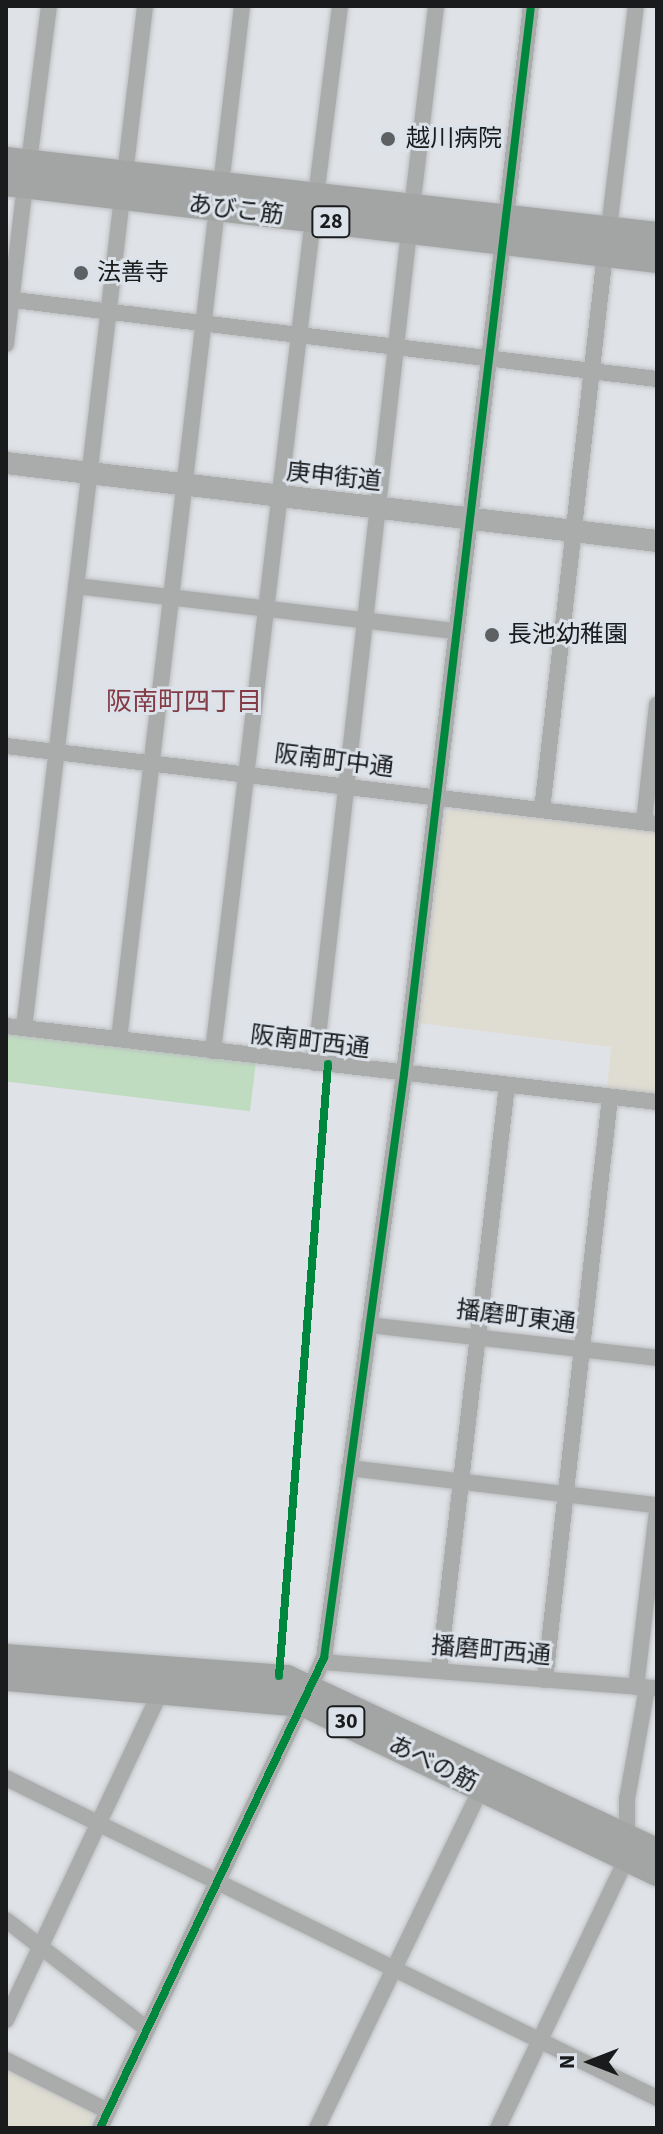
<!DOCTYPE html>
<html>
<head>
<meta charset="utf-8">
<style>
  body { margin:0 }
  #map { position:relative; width:663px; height:2134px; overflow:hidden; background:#dfe2e6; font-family:"Source Sans 3","Noto Sans JP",sans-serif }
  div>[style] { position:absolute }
  .education>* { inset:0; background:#dfdcd2 }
  .green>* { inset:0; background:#bfdcc0; transform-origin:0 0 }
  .roads { filter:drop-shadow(0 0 2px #bcbec1) drop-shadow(0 0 2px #bcbec1) }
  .minor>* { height:16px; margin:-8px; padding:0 8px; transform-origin:8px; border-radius:8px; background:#aaacac }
  .tertiary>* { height:22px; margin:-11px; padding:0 11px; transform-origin:11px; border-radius:11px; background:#aaacac }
  .primary>* { height:26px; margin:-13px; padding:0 13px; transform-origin:13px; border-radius:13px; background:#a3a5a5 }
  .cycleway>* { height:8px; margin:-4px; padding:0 4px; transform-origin:4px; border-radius:4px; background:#00873e }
  .dots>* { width:22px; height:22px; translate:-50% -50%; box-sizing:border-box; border:4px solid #dce2e9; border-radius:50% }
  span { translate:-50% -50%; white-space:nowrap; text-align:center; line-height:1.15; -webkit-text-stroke:6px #dce2e9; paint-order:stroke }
  .shield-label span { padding:2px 6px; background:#dce2e9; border:2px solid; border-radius:6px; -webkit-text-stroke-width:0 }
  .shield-label { font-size:22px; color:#191b1d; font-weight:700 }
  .poi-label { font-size:24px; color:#191b1d }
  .left { translate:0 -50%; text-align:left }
  .street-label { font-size:24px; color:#191b1d }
  .neighbourhood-label { font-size:26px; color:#843b46 }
  .frame { position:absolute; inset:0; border:8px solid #191b1d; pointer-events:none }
  .north { position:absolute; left:551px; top:2022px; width:80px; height:80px; -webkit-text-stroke:6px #dce2e9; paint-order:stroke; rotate:270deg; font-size:22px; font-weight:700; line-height:32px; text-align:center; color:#191b1d }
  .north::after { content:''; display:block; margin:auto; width:28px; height:36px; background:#191b1d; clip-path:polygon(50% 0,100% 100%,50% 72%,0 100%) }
</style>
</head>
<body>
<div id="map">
  <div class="education">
    <i style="clip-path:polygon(454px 809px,657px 832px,657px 1096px,607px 1090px,611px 1047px,418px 1023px,445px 813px)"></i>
    <i style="clip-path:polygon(6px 2070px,95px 2113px,88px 2128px,6px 2128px)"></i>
  </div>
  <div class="green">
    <i style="left:6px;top:1030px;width:252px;height:51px;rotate:7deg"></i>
  </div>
  <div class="roads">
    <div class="minor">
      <i style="left:29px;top:162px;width:157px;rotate:-82.7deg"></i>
      <i style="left:125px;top:174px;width:169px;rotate:-83.2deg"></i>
      <i style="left:221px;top:185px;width:180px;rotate:-83.3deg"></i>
      <i style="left:316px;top:196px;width:192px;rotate:-82.8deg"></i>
      <i style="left:412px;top:208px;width:203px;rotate:-83.2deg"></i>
      <i style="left:609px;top:228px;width:224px;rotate:-83.1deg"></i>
      <i style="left:6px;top:299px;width:656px;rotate:7.01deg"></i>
      <i style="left:6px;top:344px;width:160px;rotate:-83.2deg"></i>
      <i style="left:76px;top:586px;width:383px;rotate:6.8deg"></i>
      <i style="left:6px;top:746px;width:656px;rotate:6.83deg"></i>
      <i style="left:542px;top:810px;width:560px;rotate:-83.54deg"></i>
      <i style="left:644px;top:822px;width:118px;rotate:-83.7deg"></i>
      <i style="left:6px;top:1026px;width:655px;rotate:6.66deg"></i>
      <i style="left:24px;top:1028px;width:837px;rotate:-83.27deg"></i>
      <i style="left:119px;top:1039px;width:837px;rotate:-83.27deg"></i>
      <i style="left:213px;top:1051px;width:838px;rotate:-83.15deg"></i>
      <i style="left:315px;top:1063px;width:837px;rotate:-83.55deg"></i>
      <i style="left:369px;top:1325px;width:290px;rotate:6.5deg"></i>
      <i style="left:349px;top:1468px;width:310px;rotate:6.9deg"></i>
      <i style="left:322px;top:1662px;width:334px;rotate:4.5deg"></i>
      <i style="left:439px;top:1671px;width:590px;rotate:-83.38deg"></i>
      <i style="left:545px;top:1680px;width:587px;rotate:-83.64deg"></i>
      <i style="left:636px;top:1687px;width:176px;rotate:-83.2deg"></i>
      <i style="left:6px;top:1778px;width:725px;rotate:26.18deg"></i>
      <i style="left:6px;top:1920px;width:178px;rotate:37.7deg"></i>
      <i style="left:6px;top:2020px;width:366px;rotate:-64.8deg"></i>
      <i style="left:6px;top:2060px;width:114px;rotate:26.6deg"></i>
      <i style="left:100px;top:2128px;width:521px;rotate:-64.52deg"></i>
      <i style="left:324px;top:1658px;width:589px;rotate:-82.2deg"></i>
      <i style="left:404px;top:1074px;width:1076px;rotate:-83.22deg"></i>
      <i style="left:317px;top:2128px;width:377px;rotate:-64.2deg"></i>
      <i style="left:498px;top:2128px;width:299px;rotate:-64.5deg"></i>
      <i style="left:627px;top:1858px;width:59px;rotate:-90deg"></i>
      <i style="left:627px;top:1799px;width:113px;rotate:-79.8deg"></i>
    </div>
    <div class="tertiary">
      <i style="left:6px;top:463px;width:656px;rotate:6.83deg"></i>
    </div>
    <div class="primary">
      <i style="left:6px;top:160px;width:655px;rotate:6.57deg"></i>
      <i style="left:6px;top:183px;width:656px;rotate:6.75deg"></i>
      <i style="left:6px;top:1657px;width:282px;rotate:4.3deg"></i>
      <i style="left:287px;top:1678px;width:408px;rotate:25.1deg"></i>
      <i style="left:6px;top:1678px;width:299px;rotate:5deg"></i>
      <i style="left:304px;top:1704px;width:391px;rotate:25.6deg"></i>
    </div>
  </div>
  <div class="cycleway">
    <i style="left:279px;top:1676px;width:614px;rotate:-85.42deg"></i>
    <i style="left:100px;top:2128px;width:521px;rotate:-64.52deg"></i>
    <i style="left:324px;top:1658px;width:589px;rotate:-82.2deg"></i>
    <i style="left:404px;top:1074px;width:1076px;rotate:-83.22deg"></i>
  </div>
  <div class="dots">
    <i style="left:388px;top:139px;background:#5e6163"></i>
    <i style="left:81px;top:273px;background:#5e6163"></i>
    <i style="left:492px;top:635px;background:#5e6163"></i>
  </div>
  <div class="shield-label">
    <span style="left:331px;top:222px">28</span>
    <span style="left:346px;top:1722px">30</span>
  </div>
  <div class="poi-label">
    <span class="left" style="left:406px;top:139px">越川病院</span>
    <span class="left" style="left:97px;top:273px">法善寺</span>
    <span class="left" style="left:508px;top:635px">長池幼稚園</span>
  </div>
  <div class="street-label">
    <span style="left:236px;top:210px;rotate:7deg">あびこ筋</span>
    <span style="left:334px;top:477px;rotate:6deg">庚申街道</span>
    <span style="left:334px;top:761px;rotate:7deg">阪南町中通</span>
    <span style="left:310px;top:1042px;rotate:7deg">阪南町西通</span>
    <span style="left:516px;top:1317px;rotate:7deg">播磨町東通</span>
    <span style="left:491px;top:1651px;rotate:5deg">播磨町西通</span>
    <span style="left:433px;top:1764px;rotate:26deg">あべの筋</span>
  </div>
  <div class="neighbourhood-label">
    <span style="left:184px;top:702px">阪南町四丁目</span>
  </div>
  <div class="frame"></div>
  <div class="north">N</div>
</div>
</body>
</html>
